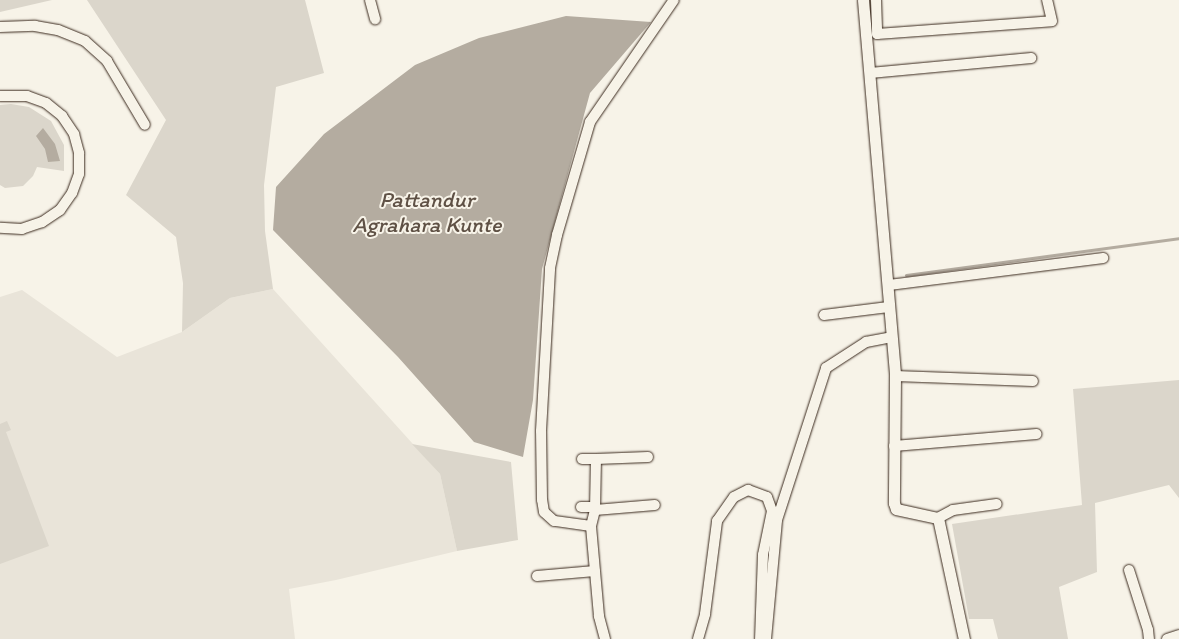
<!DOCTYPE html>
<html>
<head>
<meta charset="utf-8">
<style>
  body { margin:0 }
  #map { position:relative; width:1179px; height:639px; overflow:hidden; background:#f7f3e8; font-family:Itim,sans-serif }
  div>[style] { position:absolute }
  .built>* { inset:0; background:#e9e4d9 }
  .green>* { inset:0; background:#dbd6cb }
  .water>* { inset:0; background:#b4aca0 }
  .stream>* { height:3px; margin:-1.5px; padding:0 1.5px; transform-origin:1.5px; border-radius:1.5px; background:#b4aca0 }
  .roads { filter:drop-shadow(0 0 1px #3b2a1e) drop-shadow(0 0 1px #3b2a1e) }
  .minor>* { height:10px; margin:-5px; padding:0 5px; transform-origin:5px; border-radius:5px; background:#f7f3e8 }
  .tertiary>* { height:11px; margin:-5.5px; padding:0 5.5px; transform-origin:5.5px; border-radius:5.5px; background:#f7f3e8 }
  span { translate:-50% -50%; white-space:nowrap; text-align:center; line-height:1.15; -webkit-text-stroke:4px #f7f3e8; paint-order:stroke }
  .water-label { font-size:22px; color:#5f5145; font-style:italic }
</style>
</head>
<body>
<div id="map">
  <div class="built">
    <i style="clip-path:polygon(273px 289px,440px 474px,457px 551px,336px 580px,289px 589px,295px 639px,0 639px,0 297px,22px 290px,117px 357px,182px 332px,230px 298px)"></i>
  </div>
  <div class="green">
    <i style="clip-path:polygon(0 0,52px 0,0 12px)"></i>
    <i style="clip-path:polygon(87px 0,305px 0,324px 73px,276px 87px,264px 185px,265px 231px,273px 289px,230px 298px,182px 332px,183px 283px,176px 237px,126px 195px,166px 120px)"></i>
    <i style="clip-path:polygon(11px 104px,29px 107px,51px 121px,64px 145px,64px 171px,37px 167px,33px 176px,23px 186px,5px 188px,0 185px,0 105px)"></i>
    <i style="clip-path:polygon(1179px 380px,1179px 498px,1169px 485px,1095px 503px,1097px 572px,1059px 587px,1068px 639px,998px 639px,993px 619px,969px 619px,952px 524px,1082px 505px,1073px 389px)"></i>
    <i style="clip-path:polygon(7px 421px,11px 430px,6px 432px,49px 546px,0 564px,0 424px)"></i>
    <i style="clip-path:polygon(412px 444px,511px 462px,518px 540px,457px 551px,440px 474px)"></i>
  </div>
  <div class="water">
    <i style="clip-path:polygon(566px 16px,651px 22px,590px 93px,542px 269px,533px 400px,523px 457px,474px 442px,398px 357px,273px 230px,276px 187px,324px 134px,415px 65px,479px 38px)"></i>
    <i style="clip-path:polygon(43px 128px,55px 144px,60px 161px,48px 162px,45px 149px,36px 136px)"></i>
  </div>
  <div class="stream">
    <i style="left:906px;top:275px;width:275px;rotate:-7.7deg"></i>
  </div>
  <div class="roads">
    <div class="minor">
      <i style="left:370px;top:0;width:20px;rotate:75deg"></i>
      <i style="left:876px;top:0;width:34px;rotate:88deg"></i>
      <i style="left:877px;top:34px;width:175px;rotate:-4.2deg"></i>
      <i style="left:1052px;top:21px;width:22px;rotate:-103deg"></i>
      <i style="left:0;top:27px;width:35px;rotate:-2deg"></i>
      <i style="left:35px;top:26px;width:23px;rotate:10deg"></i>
      <i style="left:58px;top:30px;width:29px;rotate:22deg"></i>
      <i style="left:85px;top:41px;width:30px;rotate:42deg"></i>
      <i style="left:107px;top:61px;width:74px;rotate:59.3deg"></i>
      <i style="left:870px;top:73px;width:162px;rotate:-5.3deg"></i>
      <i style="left:0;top:96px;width:27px"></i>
      <i style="left:27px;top:96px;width:20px;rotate:20deg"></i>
      <i style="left:46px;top:103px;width:21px;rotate:39deg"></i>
      <i style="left:62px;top:116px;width:22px;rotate:56deg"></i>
      <i style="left:74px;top:134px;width:20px;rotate:75deg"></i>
      <i style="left:79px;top:153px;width:21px;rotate:90deg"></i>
      <i style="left:79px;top:174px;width:20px;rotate:110deg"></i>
      <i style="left:72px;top:193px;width:21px;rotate:125deg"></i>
      <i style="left:60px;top:210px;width:22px;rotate:146deg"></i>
      <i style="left:42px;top:222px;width:21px;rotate:161deg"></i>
      <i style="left:22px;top:229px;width:22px;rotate:-177deg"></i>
      <i style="left:889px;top:285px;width:216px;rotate:-7.2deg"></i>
      <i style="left:824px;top:315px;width:65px;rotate:-7deg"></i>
      <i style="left:895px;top:376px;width:138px;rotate:2.1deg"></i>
      <i style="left:894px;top:446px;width:143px;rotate:-4.8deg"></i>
      <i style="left:582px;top:459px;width:14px"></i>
      <i style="left:581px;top:507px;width:14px"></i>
      <i style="left:595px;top:510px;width:60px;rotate:-4.8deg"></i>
      <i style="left:938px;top:518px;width:17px;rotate:-28deg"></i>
      <i style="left:953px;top:510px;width:44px;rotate:-7.8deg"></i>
      <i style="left:591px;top:526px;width:16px;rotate:-76deg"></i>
      <i style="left:595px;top:510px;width:51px;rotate:-88.9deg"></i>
      <i style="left:596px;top:459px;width:52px;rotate:-2.2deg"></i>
      <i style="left:1129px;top:570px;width:63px;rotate:72.4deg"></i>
      <i style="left:1148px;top:630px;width:9px;rotate:84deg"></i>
      <i style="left:537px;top:576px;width:58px;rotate:-4.9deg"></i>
      <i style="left:605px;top:639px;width:24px;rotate:-105deg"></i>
      <i style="left:599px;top:616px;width:90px;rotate:-95.1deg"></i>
      <i style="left:591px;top:526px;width:37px;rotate:-172deg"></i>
      <i style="left:554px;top:521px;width:13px;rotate:-138deg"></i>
      <i style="left:544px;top:512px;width:12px;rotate:-99deg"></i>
      <i style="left:542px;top:500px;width:69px;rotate:-90.8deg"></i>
      <i style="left:541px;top:431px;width:163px;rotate:-86.8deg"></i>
      <i style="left:550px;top:268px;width:34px;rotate:-78deg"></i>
      <i style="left:557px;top:235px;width:118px;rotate:-73.7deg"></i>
      <i style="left:590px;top:122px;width:148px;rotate:-55.5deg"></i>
      <i style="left:698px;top:639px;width:26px;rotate:-74deg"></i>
      <i style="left:705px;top:614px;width:94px;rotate:-82.6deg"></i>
      <i style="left:717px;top:521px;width:29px;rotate:-55deg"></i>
      <i style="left:734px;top:497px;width:16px;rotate:-27deg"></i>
      <i style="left:748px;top:490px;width:20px;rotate:20deg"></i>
      <i style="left:767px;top:497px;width:15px;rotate:70deg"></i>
      <i style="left:772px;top:511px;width:45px;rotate:101.6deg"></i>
      <i style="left:763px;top:555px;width:84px;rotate:92deg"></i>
      <i style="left:766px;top:639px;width:120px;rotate:-84.7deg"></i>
      <i style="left:777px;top:520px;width:160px;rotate:-72.1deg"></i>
      <i style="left:826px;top:368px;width:48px;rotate:-33deg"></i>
      <i style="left:866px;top:342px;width:26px;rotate:-11deg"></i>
      <i style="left:1167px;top:639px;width:13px;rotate:-18deg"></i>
    </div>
    <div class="tertiary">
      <i style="left:863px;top:0;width:377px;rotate:85.1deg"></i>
      <i style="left:895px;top:376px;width:127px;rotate:90.5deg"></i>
      <i style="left:894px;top:503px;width:6px;rotate:72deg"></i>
      <i style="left:896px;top:509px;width:43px;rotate:12.1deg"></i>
      <i style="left:938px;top:518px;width:124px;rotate:77.9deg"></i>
    </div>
  </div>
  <div class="water-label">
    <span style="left:427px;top:212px">Pattandur<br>Agrahara Kunte</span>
  </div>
</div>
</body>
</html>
